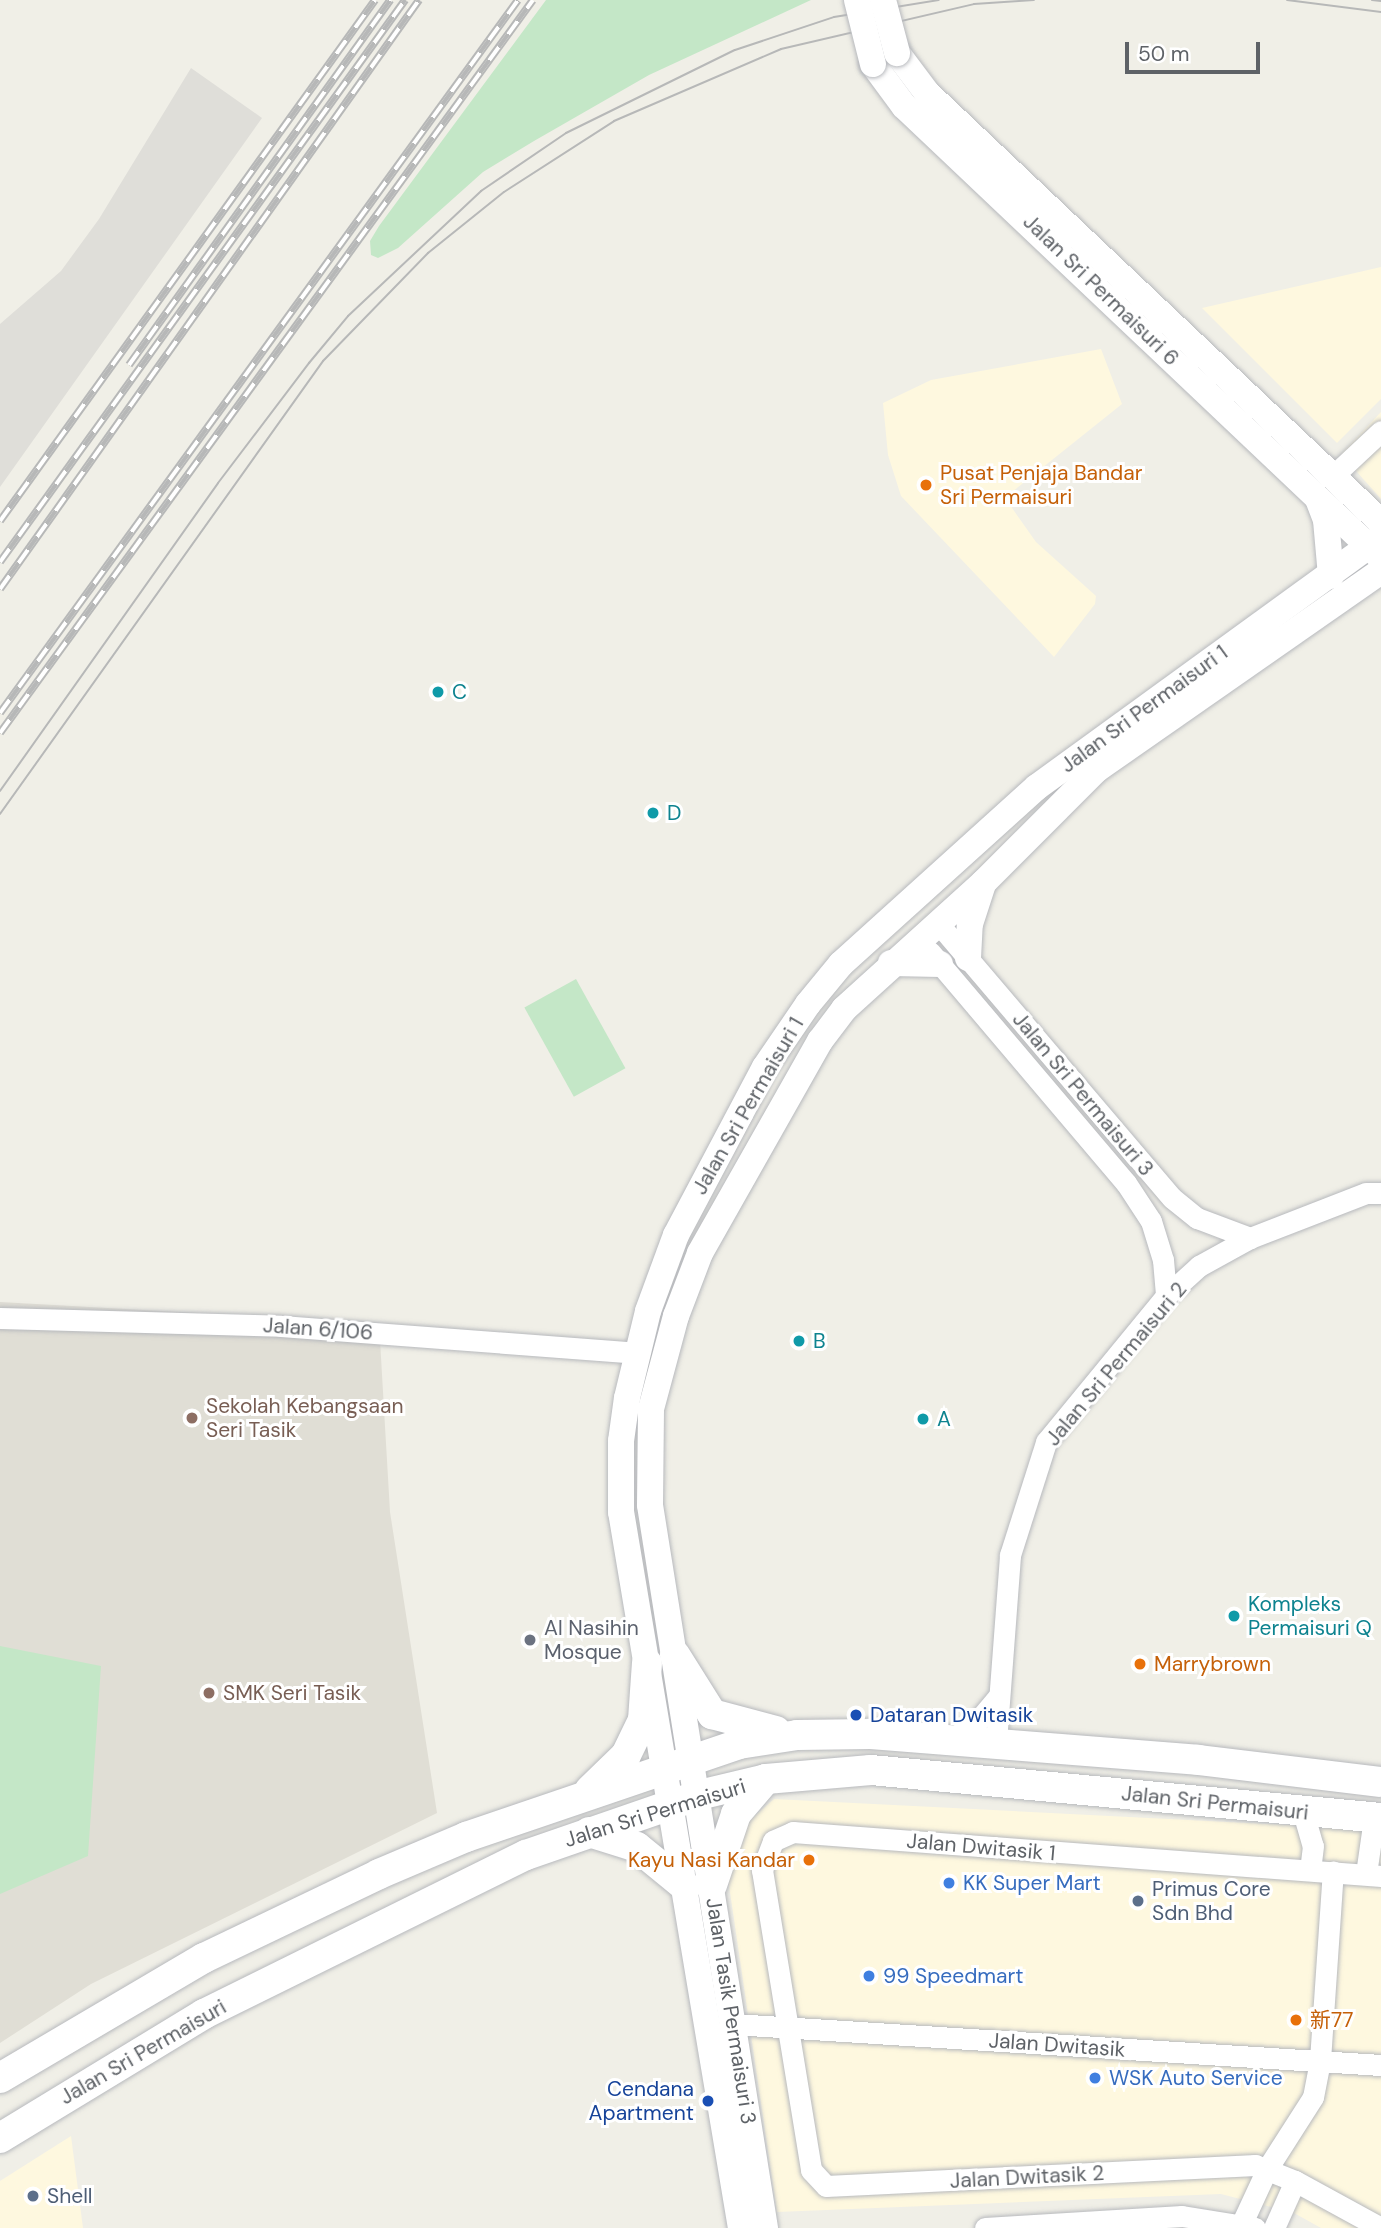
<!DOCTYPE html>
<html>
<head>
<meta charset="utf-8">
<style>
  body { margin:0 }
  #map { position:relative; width:1381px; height:2228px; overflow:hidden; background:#f0efe7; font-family:"DM Sans","Noto Sans SC",sans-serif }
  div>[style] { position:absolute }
  .commercial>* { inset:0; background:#fef8df }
  .industrial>* { inset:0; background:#dfded9 }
  .education>* { inset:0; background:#e0ded5 }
  .green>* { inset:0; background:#c4e7c7; transform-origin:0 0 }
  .roads { filter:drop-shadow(0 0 2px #b7b9bd) drop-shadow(0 0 2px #b7b9bd) }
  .minor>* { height:21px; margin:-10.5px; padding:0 10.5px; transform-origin:10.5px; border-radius:10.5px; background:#fff }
  .tertiary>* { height:26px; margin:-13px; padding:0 13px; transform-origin:13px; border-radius:13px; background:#fff }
  .secondary>* { height:30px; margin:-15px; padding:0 15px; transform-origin:15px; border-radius:15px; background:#fff }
  .tram>* { height:2px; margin:-1px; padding:0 1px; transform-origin:1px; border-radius:1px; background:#b7b8b8 }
  .rail>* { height:8px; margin-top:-4px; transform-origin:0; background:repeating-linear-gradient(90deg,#fff 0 16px,#b7b8b8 0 32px); box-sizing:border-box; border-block:2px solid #b7b8b8 }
  .bridges { filter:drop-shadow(0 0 2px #b7b9bd) drop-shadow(0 0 2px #b7b9bd) }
  .tertiary-bridge>* { height:26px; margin:-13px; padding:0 13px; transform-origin:13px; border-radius:13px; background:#fff }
  .dots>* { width:19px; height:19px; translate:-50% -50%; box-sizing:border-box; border:4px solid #fff; border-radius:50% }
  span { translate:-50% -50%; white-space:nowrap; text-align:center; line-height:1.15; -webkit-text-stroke:6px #fff; paint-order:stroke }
  .street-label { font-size:21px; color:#5e6267 }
  .food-label { font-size:21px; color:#c56008 }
  .left { translate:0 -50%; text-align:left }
  .right { translate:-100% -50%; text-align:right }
  .culture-label { font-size:21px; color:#0d838f }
  .education-label { font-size:21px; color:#785e54 }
  .worship-label { font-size:21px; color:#5b616d }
  .transit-label { font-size:21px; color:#164399 }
  .shop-label { font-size:21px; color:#366cbe }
  .service-label { font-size:21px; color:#4e5e75 }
  .scale { position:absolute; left:1125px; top:42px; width:135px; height:32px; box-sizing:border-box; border:4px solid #5e6267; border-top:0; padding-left:9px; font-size:21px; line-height:24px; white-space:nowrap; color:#5e6267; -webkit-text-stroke:5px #fff; paint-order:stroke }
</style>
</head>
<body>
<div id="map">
  <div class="commercial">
    <i style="clip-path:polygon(1381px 267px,1381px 399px,1337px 443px,1202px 308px)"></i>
    <i style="clip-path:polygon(1101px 349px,1122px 404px,1012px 492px,1012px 508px,1036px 542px,1096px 596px,1095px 604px,1054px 657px,901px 496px,888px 455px,883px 403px,931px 380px)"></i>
    <i style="clip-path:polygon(1381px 412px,1381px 499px,1341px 454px)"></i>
    <i style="clip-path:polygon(774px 1799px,1348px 1828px,1381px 1834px,1381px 2228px,1321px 2228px,1294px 2213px,1221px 2194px,777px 2212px,727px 1872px,750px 1820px)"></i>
    <i style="clip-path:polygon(71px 2136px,83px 2228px,0 2228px,0 2181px)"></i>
  </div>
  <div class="industrial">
    <i style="clip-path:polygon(191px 68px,262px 118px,0 487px,0 324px,61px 271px,99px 219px)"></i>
  </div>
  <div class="education">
    <i style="clip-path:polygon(0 1302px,379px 1323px,390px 1512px,437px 1813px,91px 1984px,0 2043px)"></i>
  </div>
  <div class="green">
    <i style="clip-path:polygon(546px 0,811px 0,649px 75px,534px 141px,483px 172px,398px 248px,378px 258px,371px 255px,370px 241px,379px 226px)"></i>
    <i style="left:576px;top:979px;width:102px;height:59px;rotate:61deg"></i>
    <i style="clip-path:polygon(0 1646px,101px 1666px,88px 1856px,0 1894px)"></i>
  </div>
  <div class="roads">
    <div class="minor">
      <i style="left:1334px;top:475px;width:64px;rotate:-43.1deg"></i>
      <i style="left:937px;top:922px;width:362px;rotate:49.6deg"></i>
      <i style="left:1172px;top:1198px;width:32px;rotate:39deg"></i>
      <i style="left:1197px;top:1218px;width:57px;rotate:20.7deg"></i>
      <i style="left:930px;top:952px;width:303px;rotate:49.7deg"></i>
      <i style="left:1126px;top:1183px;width:45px;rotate:56.7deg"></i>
      <i style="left:1151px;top:1221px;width:41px;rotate:72.9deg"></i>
      <i style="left:1163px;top:1260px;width:36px;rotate:85deg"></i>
      <i style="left:0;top:1318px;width:281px;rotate:1.6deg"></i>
      <i style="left:281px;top:1326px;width:356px;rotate:4.3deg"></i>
      <i style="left:951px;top:1739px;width:31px;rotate:-33deg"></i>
      <i style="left:977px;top:1722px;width:34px;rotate:-50deg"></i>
      <i style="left:996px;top:1742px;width:188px;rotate:-85.7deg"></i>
      <i style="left:1010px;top:1555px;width:119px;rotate:-72.3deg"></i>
      <i style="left:1046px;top:1442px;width:189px;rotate:-50.6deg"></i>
      <i style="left:1166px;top:1296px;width:45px;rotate:-42.3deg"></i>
      <i style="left:1199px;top:1266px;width:58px;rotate:-28.8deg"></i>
      <i style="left:1250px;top:1238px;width:124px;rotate:-21.2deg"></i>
      <i style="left:1366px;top:1193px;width:15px"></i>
      <i style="left:1303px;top:1812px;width:35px;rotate:74deg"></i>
      <i style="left:1313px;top:1846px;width:24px;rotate:97deg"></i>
      <i style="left:1366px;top:1874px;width:42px;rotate:-81.9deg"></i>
      <i style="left:1372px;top:1832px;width:16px;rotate:-55deg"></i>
      <i style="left:1381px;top:1876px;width:590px;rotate:-175.72deg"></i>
      <i style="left:793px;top:1832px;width:22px;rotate:156deg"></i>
      <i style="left:773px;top:1841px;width:31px;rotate:111deg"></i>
      <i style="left:762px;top:1870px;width:304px;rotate:80.7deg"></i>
      <i style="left:811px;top:2170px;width:22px;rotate:47deg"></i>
      <i style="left:826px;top:2186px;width:430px;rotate:-2.8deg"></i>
      <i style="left:1255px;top:2165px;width:43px;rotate:21.8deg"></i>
      <i style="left:1295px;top:2181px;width:98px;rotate:28.7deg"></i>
      <i style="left:733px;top:2024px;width:649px;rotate:3.62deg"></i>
      <i style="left:1242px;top:2223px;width:60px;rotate:-65.2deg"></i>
      <i style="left:1267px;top:2169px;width:85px;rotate:-57.4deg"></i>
      <i style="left:1313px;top:2097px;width:38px;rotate:-79deg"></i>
      <i style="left:1320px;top:2060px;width:189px;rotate:-86.1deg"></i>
      <i style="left:985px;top:2228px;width:197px;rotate:-3.5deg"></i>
      <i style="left:1182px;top:2216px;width:74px;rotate:9.3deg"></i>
      <i style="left:1274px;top:2228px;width:51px;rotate:-65.9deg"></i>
    </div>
    <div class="tertiary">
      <i style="left:897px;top:53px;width:50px;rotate:53.1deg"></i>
      <i style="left:927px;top:93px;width:625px;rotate:43.38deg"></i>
      <i style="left:873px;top:64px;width:52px;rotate:53.6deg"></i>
      <i style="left:904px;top:106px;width:657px;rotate:43.46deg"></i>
      <i style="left:1318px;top:499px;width:22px;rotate:69deg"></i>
      <i style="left:1326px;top:520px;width:56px;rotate:84.9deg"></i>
      <i style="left:968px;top:958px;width:34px;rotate:-87deg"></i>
      <i style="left:970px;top:924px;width:42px;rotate:-72deg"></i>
      <i style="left:891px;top:963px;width:49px;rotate:1.2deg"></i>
      <i style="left:741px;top:2228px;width:726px;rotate:-99.51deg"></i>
      <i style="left:621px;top:1512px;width:71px;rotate:-90deg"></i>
      <i style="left:621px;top:1441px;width:43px;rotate:-82.1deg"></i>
      <i style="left:627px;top:1398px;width:89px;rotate:-76.4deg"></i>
      <i style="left:648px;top:1311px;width:81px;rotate:-69.8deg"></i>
      <i style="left:676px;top:1235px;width:190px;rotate:-62.1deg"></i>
      <i style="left:765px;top:1067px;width:76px;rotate:-55.7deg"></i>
      <i style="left:808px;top:1004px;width:52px;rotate:-50.5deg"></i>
      <i style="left:841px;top:964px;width:264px;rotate:-42.1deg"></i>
      <i style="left:1037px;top:787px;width:425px;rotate:-36deg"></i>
      <i style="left:765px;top:2228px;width:732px;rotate:-99.04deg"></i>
      <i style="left:650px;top:1505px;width:96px;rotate:-89.4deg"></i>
      <i style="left:651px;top:1409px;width:96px;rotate:-75deg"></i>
      <i style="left:676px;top:1316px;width:67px;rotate:-69.1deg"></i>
      <i style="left:700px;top:1253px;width:244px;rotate:-60.5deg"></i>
      <i style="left:820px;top:1041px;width:40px;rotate:-53deg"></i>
      <i style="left:844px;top:1009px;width:189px;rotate:-42.2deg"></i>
      <i style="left:984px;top:882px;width:158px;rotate:-45deg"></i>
      <i style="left:1096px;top:770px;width:348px;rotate:-34.9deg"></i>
    </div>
    <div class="secondary">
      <i style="left:675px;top:1655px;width:70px;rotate:57.9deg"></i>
      <i style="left:712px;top:1714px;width:66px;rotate:14.9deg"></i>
      <i style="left:590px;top:1790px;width:50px;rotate:-44.2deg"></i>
      <i style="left:626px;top:1755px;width:39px;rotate:-64deg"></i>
      <i style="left:643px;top:1720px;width:57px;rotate:-86deg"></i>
      <i style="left:589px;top:1832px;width:50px;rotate:17.4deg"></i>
      <i style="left:637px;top:1847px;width:63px;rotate:39.2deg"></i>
      <i style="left:712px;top:1885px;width:75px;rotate:-71.3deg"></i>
      <i style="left:736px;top:1814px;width:46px;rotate:-49.4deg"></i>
      <i style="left:0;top:2078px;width:237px;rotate:-30.5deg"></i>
      <i style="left:204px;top:1958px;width:194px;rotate:-25.6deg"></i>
      <i style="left:379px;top:1874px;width:95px;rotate:-23deg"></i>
      <i style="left:466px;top:1837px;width:288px;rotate:-18.8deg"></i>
      <i style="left:739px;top:1744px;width:59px;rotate:-8.8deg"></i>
      <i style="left:797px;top:1735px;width:73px;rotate:-0.8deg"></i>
      <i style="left:870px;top:1734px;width:329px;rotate:4.5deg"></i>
      <i style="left:1198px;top:1760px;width:184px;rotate:6.9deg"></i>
      <i style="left:0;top:2138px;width:239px;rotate:-31.3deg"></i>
      <i style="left:204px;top:2014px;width:359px;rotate:-26.3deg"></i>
      <i style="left:526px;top:1855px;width:183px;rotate:-19.1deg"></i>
      <i style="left:699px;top:1795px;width:69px;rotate:-13.4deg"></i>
      <i style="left:766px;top:1779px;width:105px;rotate:-4.9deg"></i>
      <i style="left:871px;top:1770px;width:512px;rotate:5.38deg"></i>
    </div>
  </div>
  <div class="tram">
    <i style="left:1287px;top:0;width:95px;rotate:7.3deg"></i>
    <i style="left:1372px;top:0;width:9px;rotate:6deg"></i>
    <i style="left:0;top:791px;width:377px;rotate:-54.7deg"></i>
    <i style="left:218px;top:483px;width:151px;rotate:-52.8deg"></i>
    <i style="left:309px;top:363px;width:61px;rotate:-50.3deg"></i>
    <i style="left:348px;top:316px;width:183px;rotate:-43.2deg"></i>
    <i style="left:481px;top:191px;width:103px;rotate:-34.3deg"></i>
    <i style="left:566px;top:133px;width:188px;rotate:-26.2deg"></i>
    <i style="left:735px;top:50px;width:104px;rotate:-18.4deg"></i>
    <i style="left:834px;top:17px;width:106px;rotate:-9.2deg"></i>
    <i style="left:0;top:814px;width:556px;rotate:-54.51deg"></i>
    <i style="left:323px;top:361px;width:151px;rotate:-45.8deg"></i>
    <i style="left:428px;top:253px;width:97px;rotate:-38.8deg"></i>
    <i style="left:504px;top:192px;width:131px;rotate:-32.8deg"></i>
    <i style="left:614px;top:121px;width:182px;rotate:-23.3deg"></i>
    <i style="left:781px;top:49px;width:198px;rotate:-13.1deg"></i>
    <i style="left:974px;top:4px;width:60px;rotate:-3.8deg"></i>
  </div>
  <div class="rail">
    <i style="left:129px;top:365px;width:449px;rotate:-54.4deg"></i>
    <i style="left:0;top:521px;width:642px;rotate:-54.25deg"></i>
    <i style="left:0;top:562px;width:693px;rotate:-54.22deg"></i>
    <i style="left:0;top:589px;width:723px;rotate:-54.57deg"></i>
    <i style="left:0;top:713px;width:881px;rotate:-54deg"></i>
    <i style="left:0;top:733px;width:906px;rotate:-53.98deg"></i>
  </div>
  <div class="bridges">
    <div class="tertiary-bridge">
      <i style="left:857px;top:0;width:66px;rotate:76deg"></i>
      <i style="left:883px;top:0;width:55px;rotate:75.2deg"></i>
    </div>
  </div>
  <div class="dots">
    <i style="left:926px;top:485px;background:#e8710a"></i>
    <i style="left:438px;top:692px;background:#0f9aa8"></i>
    <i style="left:653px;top:813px;background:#0f9aa8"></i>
    <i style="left:799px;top:1341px;background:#0f9aa8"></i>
    <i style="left:192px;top:1418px;background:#8d6e63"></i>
    <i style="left:923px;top:1419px;background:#0f9aa8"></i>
    <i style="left:1234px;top:1616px;background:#0f9aa8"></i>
    <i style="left:530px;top:1640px;background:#6b7280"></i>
    <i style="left:1140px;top:1664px;background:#e8710a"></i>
    <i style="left:209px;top:1693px;background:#8d6e63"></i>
    <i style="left:856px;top:1715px;background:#1a4fb4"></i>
    <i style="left:809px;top:1860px;background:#e8710a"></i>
    <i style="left:949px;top:1883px;background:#3f7fe0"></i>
    <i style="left:1138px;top:1901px;background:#5c6f8a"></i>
    <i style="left:869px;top:1976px;background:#3f7fe0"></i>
    <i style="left:1296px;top:2020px;background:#e8710a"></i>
    <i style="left:1095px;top:2078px;background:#3f7fe0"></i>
    <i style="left:708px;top:2101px;background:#1a4fb4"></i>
    <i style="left:33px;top:2196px;background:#5c6f8a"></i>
  </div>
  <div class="street-label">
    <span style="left:1101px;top:290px;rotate:44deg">Jalan Sri Permaisuri 6</span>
    <span style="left:1144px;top:709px;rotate:-36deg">Jalan Sri Permaisuri 1</span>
    <span style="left:1083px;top:1094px;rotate:50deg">Jalan Sri Permaisuri 3</span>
    <span style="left:748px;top:1106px;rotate:-60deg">Jalan Sri Permaisuri 1</span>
    <span style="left:318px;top:1329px;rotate:4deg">Jalan 6/106</span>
    <span style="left:1116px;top:1364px;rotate:-50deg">Jalan Sri Permaisuri 2</span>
    <span style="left:1215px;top:1803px;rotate:6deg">Jalan Sri Permaisuri</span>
    <span style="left:655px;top:1813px;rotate:-17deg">Jalan Sri Permaisuri</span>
    <span style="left:981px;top:1847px;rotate:5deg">Jalan Dwitasik 1</span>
    <span style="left:731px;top:2011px;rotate:81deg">Jalan Tasik Permaisuri 3</span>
    <span style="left:1057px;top:2045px;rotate:4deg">Jalan Dwitasik</span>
    <span style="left:143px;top:2052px;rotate:-30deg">Jalan Sri Permaisuri</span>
    <span style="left:1027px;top:2177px;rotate:-3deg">Jalan Dwitasik 2</span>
  </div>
  <div class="food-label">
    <span class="left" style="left:940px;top:485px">Pusat Penjaja Bandar<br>Sri Permaisuri</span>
    <span class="left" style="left:1154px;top:1664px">Marrybrown</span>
    <span class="right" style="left:795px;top:1860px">Kayu Nasi Kandar</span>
    <span class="left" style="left:1310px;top:2020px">新77</span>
  </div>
  <div class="culture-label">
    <span class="left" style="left:452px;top:692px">C</span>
    <span class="left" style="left:667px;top:813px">D</span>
    <span class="left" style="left:813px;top:1341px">B</span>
    <span class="left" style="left:937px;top:1419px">A</span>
    <span class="left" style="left:1248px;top:1616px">Kompleks<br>Permaisuri Q</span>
  </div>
  <div class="education-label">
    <span class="left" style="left:206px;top:1418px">Sekolah Kebangsaan<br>Seri Tasik</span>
    <span class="left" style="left:223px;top:1693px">SMK Seri Tasik</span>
  </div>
  <div class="worship-label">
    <span class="left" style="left:544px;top:1640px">Al Nasihin<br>Mosque</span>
  </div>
  <div class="transit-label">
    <span class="left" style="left:870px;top:1715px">Dataran Dwitasik</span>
    <span class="right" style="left:694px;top:2101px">Cendana<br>Apartment</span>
  </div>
  <div class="shop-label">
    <span class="left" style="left:963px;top:1883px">KK Super Mart</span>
    <span class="left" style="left:883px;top:1976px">99 Speedmart</span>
    <span class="left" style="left:1109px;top:2078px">WSK Auto Service</span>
  </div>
  <div class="service-label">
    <span class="left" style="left:1152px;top:1901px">Primus Core<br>Sdn Bhd</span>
    <span class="left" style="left:47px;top:2196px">Shell</span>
  </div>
  <div class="scale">50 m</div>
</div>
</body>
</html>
